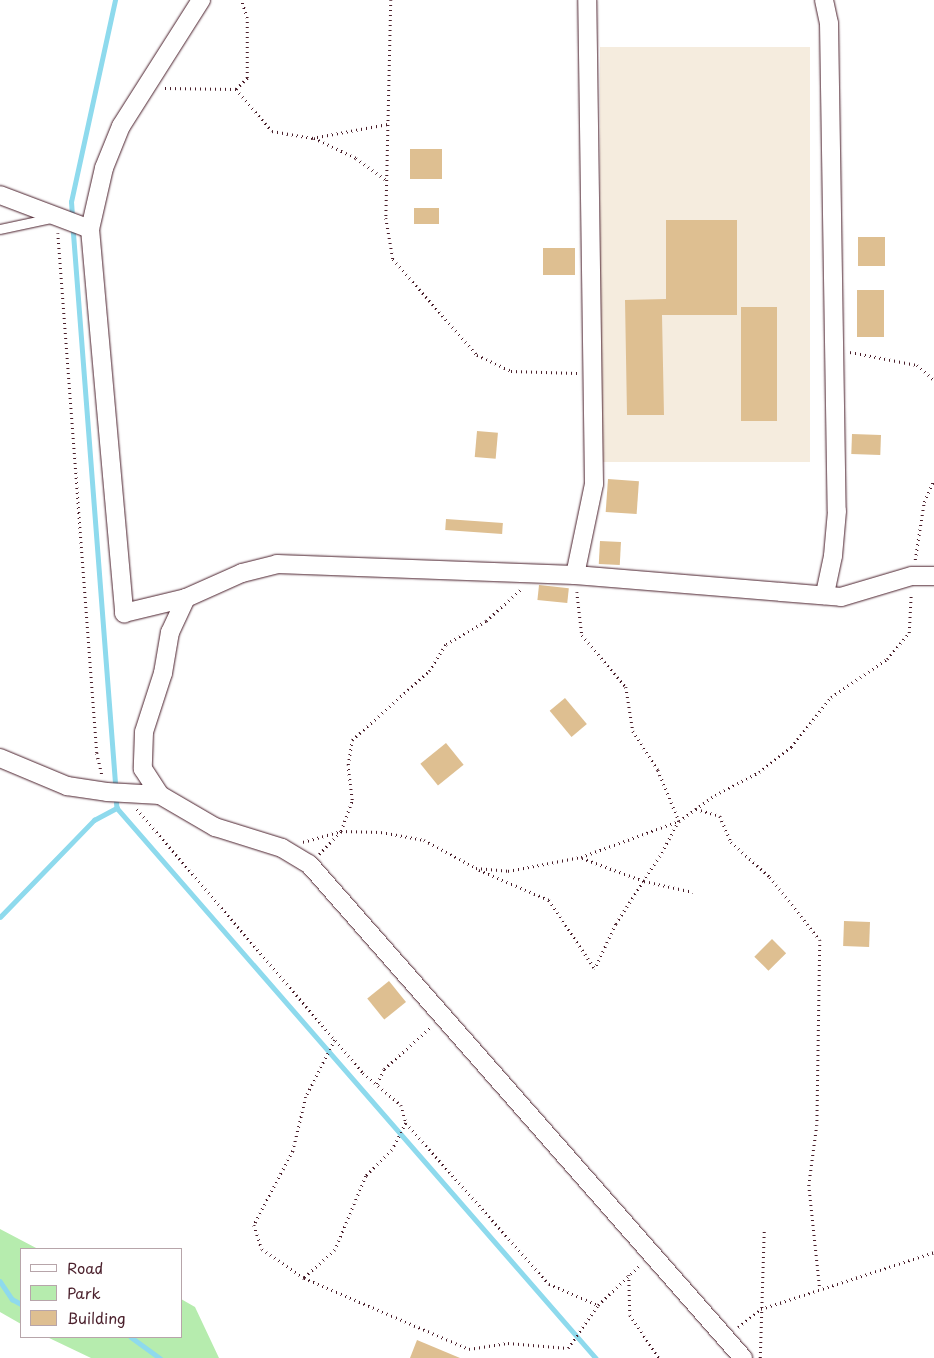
<!DOCTYPE html>
<html>
<head>
<meta charset="utf-8">
<style>
  body { margin:0 }
  #map { position:relative; width:934px; height:1358px; overflow:hidden; background:#fff; font-family:"Playpen Sans",sans-serif }
  div>[style] { position:absolute }
  .built>* { inset:0; background:#f5ecde; transform-origin:0 0 }
  .green>* { inset:0; background:#b6ecae }
  .stream>* { height:4.5px; margin:-2.25px; padding:0 2.25px; transform-origin:2.25px; border-radius:2.25px; background:#8edaed }
  .building>* { inset:0; background:#debf91; transform-origin:0 0 }
  .path>* { height:2.5px; margin-top:-1.25px; transform-origin:0; background:repeating-linear-gradient(90deg,#4a1f2b 0 1px,transparent 0 5px) }
  .roads { filter:drop-shadow(0 0 1px #4a1f2b) drop-shadow(0 0 1px #4a1f2b) }
  .lane>* { height:9px; margin:-4.5px; padding:0 4.5px; transform-origin:4.5px; border-radius:4.5px; background:#fff }
  .street>* { height:18px; margin:-9px; padding:0 9px; transform-origin:9px; border-radius:9px; background:#fff }
  span { translate:-50% -50%; white-space:nowrap; text-align:center; line-height:1.15; -webkit-text-stroke:5px #fff; paint-order:stroke }
  .legend { position:absolute; left:20px; top:1248px; width:162px; height:90px; box-sizing:border-box; background:#fff; border:1px solid #b7a5aa; margin:0; padding:6px 9px; list-style:none; font-size:15px; color:#4a1f2b }
  .legend li { display:flex; align-items:center; gap:10px; height:25px }
  .legend b { width:25px; border:1px solid #b7a5aa }
</style>
</head>
<body>
<div id="map">
  <div class="built">
    <i style="left:600px;top:47px;width:210px;height:415px"></i>
  </div>
  <div class="green">
    <i style="clip-path:polygon(0 1229px,38px 1249px,21px 1249px,21px 1324px,0 1312px)"></i>
    <i style="clip-path:polygon(181px 1299px,195px 1307px,219px 1358px,91px 1358px,47px 1337px,181px 1337px)"></i>
  </div>
  <div class="stream">
    <i style="left:72px;top:216px;width:14px;rotate:-94deg"></i>
    <i style="left:71px;top:202px;width:207px;rotate:-77.7deg"></i>
    <i style="left:73px;top:227px;width:565px;rotate:85.63deg"></i>
    <i style="left:116px;top:797px;width:11px;rotate:85deg"></i>
    <i style="left:117px;top:808px;width:729px;rotate:48.95deg"></i>
    <i style="left:0;top:917px;width:135px;rotate:-45.9deg"></i>
    <i style="left:94px;top:820px;width:26px;rotate:-28deg"></i>
    <i style="left:0;top:1281px;width:22px;rotate:56deg"></i>
    <i style="left:12px;top:1299px;width:10px;rotate:29deg"></i>
    <i style="left:131px;top:1337px;width:36px;rotate:36deg"></i>
  </div>
  <div class="building">
    <i style="left:410px;top:149px;width:32px;height:30px"></i>
    <i style="left:414px;top:208px;width:25px;height:16px"></i>
    <i style="clip-path:polygon(666px 220px,737px 220px,737px 315px,662px 315px,664px 415px,627px 415px,625px 300px,666px 299px)"></i>
    <i style="left:885px;top:237px;width:29px;height:27px;rotate:90deg"></i>
    <i style="left:543px;top:248px;width:32px;height:27px"></i>
    <i style="left:884px;top:290px;width:47px;height:27px;rotate:90deg"></i>
    <i style="left:741px;top:307px;width:36px;height:114px"></i>
    <i style="left:477px;top:431px;width:21px;height:26px;rotate:5deg"></i>
    <i style="left:852px;top:434px;width:29px;height:20px;rotate:2deg"></i>
    <i style="left:608px;top:479px;width:31px;height:33px;rotate:4deg"></i>
    <i style="left:446px;top:519px;width:57px;height:11px;rotate:4deg"></i>
    <i style="left:600px;top:541px;width:21px;height:23px;rotate:3deg"></i>
    <i style="left:539px;top:585px;width:30px;height:15px;rotate:6deg"></i>
    <i style="left:565px;top:698px;width:34px;height:20px;rotate:50deg"></i>
    <i style="left:446px;top:743px;width:28px;height:33px;rotate:51deg"></i>
    <i style="left:844px;top:921px;width:26px;height:25px;rotate:2deg"></i>
    <i style="left:772px;top:939px;width:20px;height:25px;rotate:45deg"></i>
    <i style="left:389px;top:981px;width:27px;height:28px;rotate:51deg"></i>
    <i style="clip-path:polygon(417px 1340px,460px 1358px,410px 1358px)"></i>
  </div>
  <div class="path">
    <i style="left:391px;top:0;width:218px;rotate:91.3deg"></i>
    <i style="left:386px;top:218px;width:42px;rotate:80.3deg"></i>
    <i style="left:393px;top:259px;width:128px;rotate:48.8deg"></i>
    <i style="left:477px;top:355px;width:38px;rotate:25deg"></i>
    <i style="left:511px;top:371px;width:66px;rotate:1.7deg"></i>
    <i style="left:165px;top:88px;width:71px;rotate:0.8deg"></i>
    <i style="left:236px;top:89px;width:16px;rotate:-45deg"></i>
    <i style="left:247px;top:78px;width:60px;rotate:-90deg"></i>
    <i style="left:247px;top:18px;width:19px;rotate:-108deg"></i>
    <i style="left:236px;top:89px;width:55px;rotate:49.4deg"></i>
    <i style="left:272px;top:131px;width:41px;rotate:9.9deg"></i>
    <i style="left:312px;top:138px;width:77px;rotate:-10.4deg"></i>
    <i style="left:314px;top:138px;width:47px;rotate:25.5deg"></i>
    <i style="left:356px;top:158px;width:37px;rotate:36deg"></i>
    <i style="left:58px;top:233px;width:521px;rotate:85.71deg"></i>
    <i style="left:97px;top:753px;width:23px;rotate:77deg"></i>
    <i style="left:850px;top:352px;width:68px;rotate:11deg"></i>
    <i style="left:917px;top:365px;width:23px;rotate:41deg"></i>
    <i style="left:915px;top:560px;width:59px;rotate:-81.2deg"></i>
    <i style="left:924px;top:502px;width:24px;rotate:-66deg"></i>
    <i style="left:577px;top:592px;width:43px;rotate:83.4deg"></i>
    <i style="left:582px;top:635px;width:68px;rotate:49.8deg"></i>
    <i style="left:626px;top:687px;width:45px;rotate:81deg"></i>
    <i style="left:633px;top:731px;width:46px;rotate:57.3deg"></i>
    <i style="left:658px;top:770px;width:55px;rotate:67.6deg"></i>
    <i style="left:679px;top:821px;width:40px;rotate:118deg"></i>
    <i style="left:660px;top:856px;width:81px;rotate:122.9deg"></i>
    <i style="left:616px;top:924px;width:50px;rotate:115deg"></i>
    <i style="left:137px;top:809px;width:348px;rotate:49.4deg"></i>
    <i style="left:363px;top:1073px;width:50px;rotate:40.1deg"></i>
    <i style="left:401px;top:1105px;width:19px;rotate:74deg"></i>
    <i style="left:406px;top:1123px;width:30px;rotate:117deg"></i>
    <i style="left:392px;top:1150px;width:37px;rotate:135deg"></i>
    <i style="left:366px;top:1176px;width:80px;rotate:112.7deg"></i>
    <i style="left:335px;top:1250px;width:42px;rotate:137.9deg"></i>
    <i style="left:696px;top:809px;width:25px;rotate:16deg"></i>
    <i style="left:720px;top:816px;width:28px;rotate:67deg"></i>
    <i style="left:731px;top:842px;width:52px;rotate:41.9deg"></i>
    <i style="left:770px;top:877px;width:80px;rotate:51.6deg"></i>
    <i style="left:820px;top:940px;width:185px;rotate:90.9deg"></i>
    <i style="left:817px;top:1125px;width:61px;rotate:97.6deg"></i>
    <i style="left:809px;top:1185px;width:105px;rotate:84deg"></i>
    <i style="left:303px;top:842px;width:40px;rotate:-16deg"></i>
    <i style="left:341px;top:831px;width:40px;rotate:1.4deg"></i>
    <i style="left:381px;top:832px;width:44px;rotate:10.5deg"></i>
    <i style="left:424px;top:840px;width:59px;rotate:28.3deg"></i>
    <i style="left:476px;top:868px;width:32px;rotate:5deg"></i>
    <i style="left:508px;top:871px;width:74px;rotate:-10.9deg"></i>
    <i style="left:581px;top:857px;width:104px;rotate:-20.2deg"></i>
    <i style="left:679px;top:821px;width:44px;rotate:-35.8deg"></i>
    <i style="left:715px;top:795px;width:50px;rotate:-27.6deg"></i>
    <i style="left:759px;top:772px;width:41px;rotate:-38deg"></i>
    <i style="left:791px;top:747px;width:64px;rotate:-51.3deg"></i>
    <i style="left:831px;top:697px;width:68px;rotate:-34.2deg"></i>
    <i style="left:887px;top:659px;width:34px;rotate:-50deg"></i>
    <i style="left:909px;top:633px;width:40px;rotate:-87.1deg"></i>
    <i style="left:319px;top:854px;width:32px;rotate:-46deg"></i>
    <i style="left:341px;top:831px;width:33px;rotate:-70deg"></i>
    <i style="left:352px;top:800px;width:35px;rotate:-97deg"></i>
    <i style="left:348px;top:765px;width:25px;rotate:-81deg"></i>
    <i style="left:352px;top:740px;width:103px;rotate:-41.9deg"></i>
    <i style="left:429px;top:671px;width:32px;rotate:-58deg"></i>
    <i style="left:446px;top:644px;width:46px;rotate:-29.9deg"></i>
    <i style="left:486px;top:621px;width:49px;rotate:-42.5deg"></i>
    <i style="left:582px;top:858px;width:66px;rotate:20.4deg"></i>
    <i style="left:644px;top:881px;width:50px;rotate:12.7deg"></i>
    <i style="left:479px;top:870px;width:76px;rotate:23.2deg"></i>
    <i style="left:549px;top:900px;width:83px;rotate:56.3deg"></i>
    <i style="left:335px;top:1040px;width:64px;rotate:117deg"></i>
    <i style="left:306px;top:1097px;width:56px;rotate:103.5deg"></i>
    <i style="left:293px;top:1151px;width:84px;rotate:117.8deg"></i>
    <i style="left:254px;top:1225px;width:25px;rotate:72deg"></i>
    <i style="left:262px;top:1249px;width:51px;rotate:34.6deg"></i>
    <i style="left:304px;top:1278px;width:180px;rotate:23.3deg"></i>
    <i style="left:469px;top:1349px;width:39px;rotate:-9deg"></i>
    <i style="left:508px;top:1343px;width:60px;rotate:4.8deg"></i>
    <i style="left:568px;top:1348px;width:52px;rotate:-55.1deg"></i>
    <i style="left:598px;top:1305px;width:59px;rotate:-43.6deg"></i>
    <i style="left:377px;top:1084px;width:17px;rotate:-65deg"></i>
    <i style="left:384px;top:1069px;width:64px;rotate:-41.9deg"></i>
    <i style="left:406px;top:1123px;width:215px;rotate:48.4deg"></i>
    <i style="left:549px;top:1284px;width:53px;rotate:23.2deg"></i>
    <i style="left:629px;top:1275px;width:40px;rotate:88.6deg"></i>
    <i style="left:630px;top:1315px;width:52px;rotate:56deg"></i>
    <i style="left:738px;top:1327px;width:29px;rotate:-38deg"></i>
    <i style="left:761px;top:1309px;width:182px;rotate:-18.2deg"></i>
    <i style="left:760px;top:1358px;width:130px;rotate:-88.2deg"></i>
  </div>
  <div class="roads">
    <div class="lane">
      <i style="left:0;top:229px;width:52px;rotate:-12.2deg"></i>
    </div>
    <div class="street">
      <i style="left:201px;top:0;width:149px;rotate:122.4deg"></i>
      <i style="left:121px;top:126px;width:45px;rotate:112deg"></i>
      <i style="left:104px;top:168px;width:63px;rotate:102.9deg"></i>
      <i style="left:90px;top:229px;width:386px;rotate:84.9deg"></i>
      <i style="left:124px;top:613px;width:64px;rotate:-13.6deg"></i>
      <i style="left:186px;top:598px;width:61px;rotate:-24.1deg"></i>
      <i style="left:242px;top:573px;width:36px;rotate:-14deg"></i>
      <i style="left:277px;top:564px;width:298px;rotate:2.1deg"></i>
      <i style="left:575px;top:575px;width:267px;rotate:4.7deg"></i>
      <i style="left:841px;top:597px;width:74px;rotate:-16.5deg"></i>
      <i style="left:912px;top:576px;width:22px"></i>
      <i style="left:824px;top:0;width:24px;rotate:78deg"></i>
      <i style="left:829px;top:23px;width:488px;rotate:89.1deg"></i>
      <i style="left:837px;top:511px;width:45px;rotate:95.1deg"></i>
      <i style="left:833px;top:556px;width:40px;rotate:102deg"></i>
      <i style="left:0;top:195px;width:96px;rotate:20.7deg"></i>
      <i style="left:575px;top:575px;width:93px;rotate:-78.2deg"></i>
      <i style="left:594px;top:484px;width:484px;rotate:-90.8deg"></i>
      <i style="left:186px;top:598px;width:38px;rotate:115deg"></i>
      <i style="left:170px;top:632px;width:42px;rotate:99.7deg"></i>
      <i style="left:163px;top:673px;width:62px;rotate:107.9deg"></i>
      <i style="left:144px;top:732px;width:37px;rotate:92deg"></i>
      <i style="left:143px;top:769px;width:31px;rotate:57deg"></i>
      <i style="left:160px;top:795px;width:64px;rotate:30.2deg"></i>
      <i style="left:215px;top:827px;width:70px;rotate:17.4deg"></i>
      <i style="left:282px;top:848px;width:31px;rotate:31deg"></i>
      <i style="left:309px;top:864px;width:658px;rotate:48.7deg"></i>
      <i style="left:0;top:758px;width:73px;rotate:22.7deg"></i>
      <i style="left:67px;top:786px;width:40px;rotate:8.5deg"></i>
      <i style="left:107px;top:792px;width:53px;rotate:3.2deg"></i>
    </div>
  </div>
  <ul class="legend">
  <li><b style="height:6px;background:#fff"></b>Road</li>
  <li><b style="height:14px;background:#b6ecae"></b>Park</li>
  <li><b style="height:14px;background:#debf91"></b>Building</li>
  </ul>
</div>
</body>
</html>
